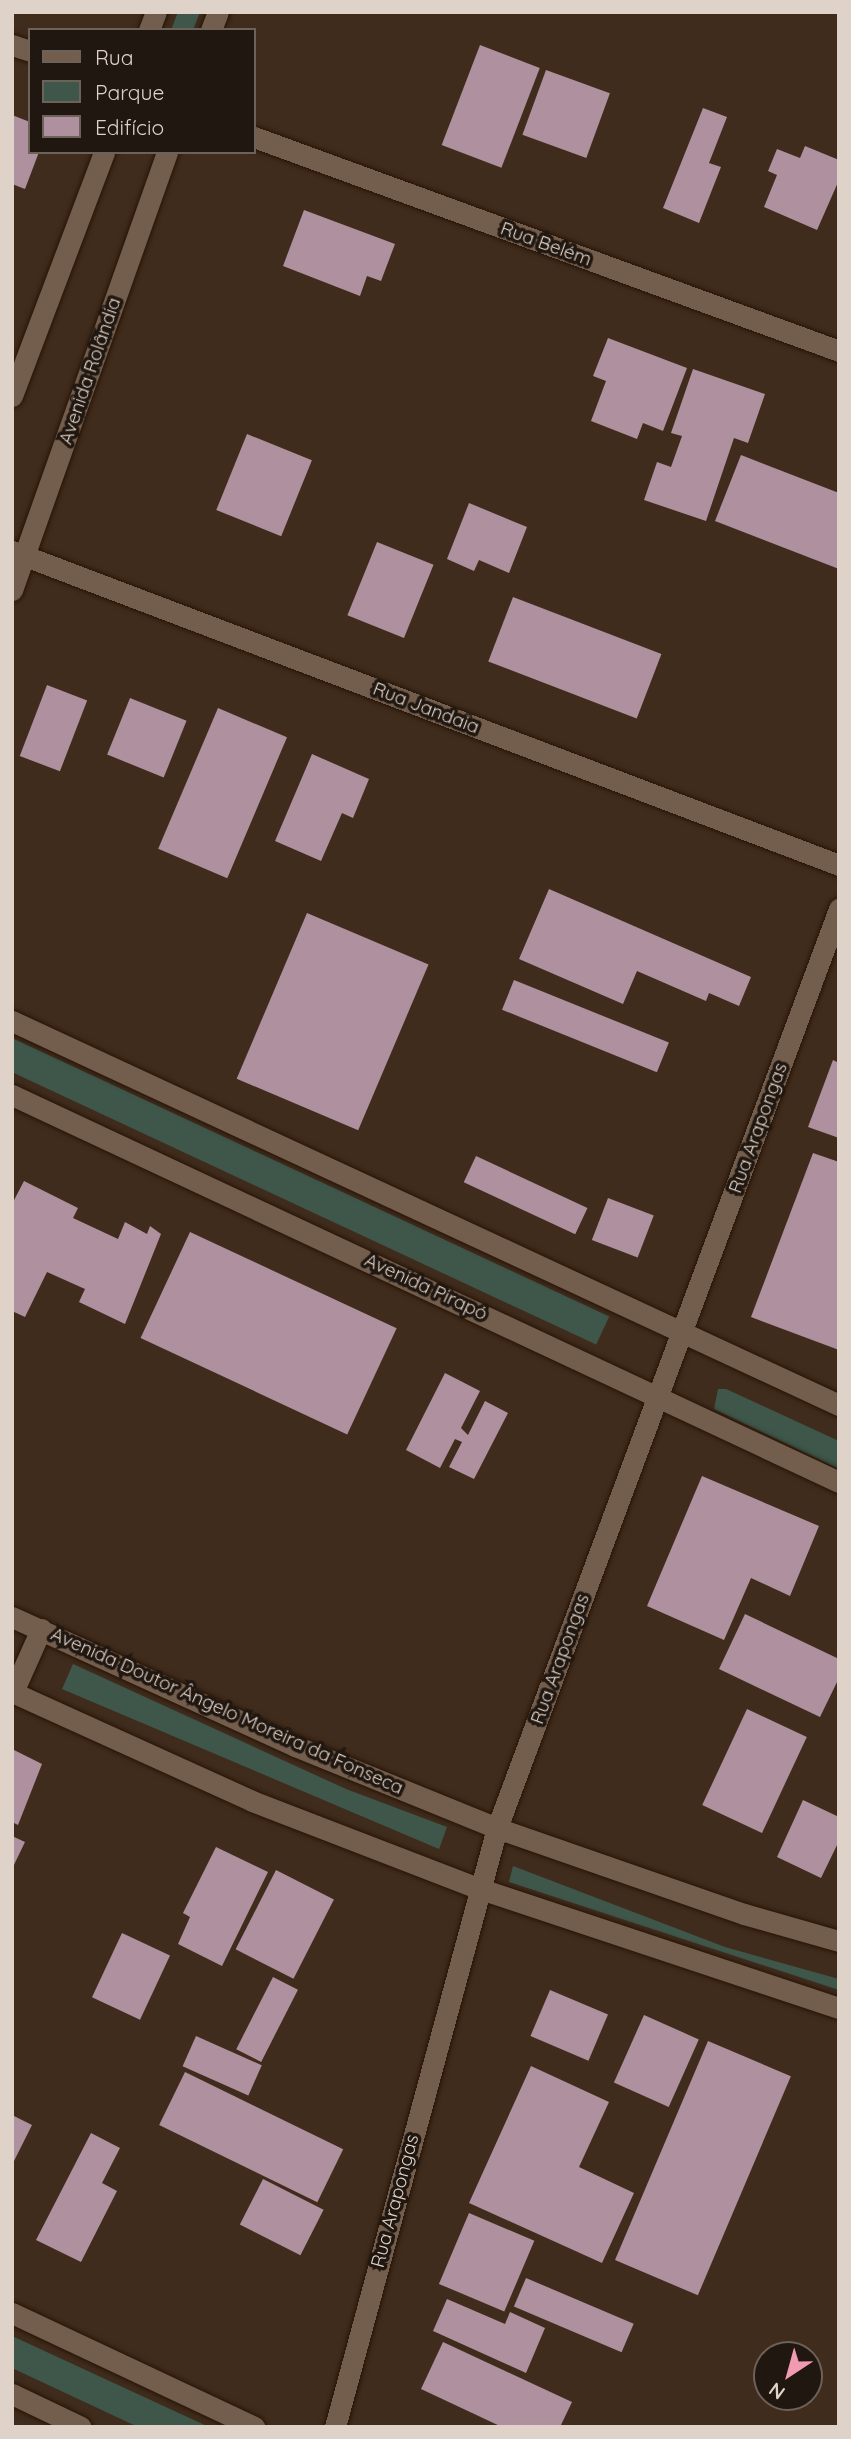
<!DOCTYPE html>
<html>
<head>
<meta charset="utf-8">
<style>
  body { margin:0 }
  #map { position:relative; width:851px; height:2439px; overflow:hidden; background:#402c1d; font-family:Quicksand,sans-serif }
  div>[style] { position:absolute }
  .green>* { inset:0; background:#3e574a; transform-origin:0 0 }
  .building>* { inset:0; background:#af909f; transform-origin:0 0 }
  .roads { filter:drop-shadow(0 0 2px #261406) drop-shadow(0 0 2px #261406) }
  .minor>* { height:21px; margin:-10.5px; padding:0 10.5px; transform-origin:10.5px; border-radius:10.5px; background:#735d4c }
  span { translate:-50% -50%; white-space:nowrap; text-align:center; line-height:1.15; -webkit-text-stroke:7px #201710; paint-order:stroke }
  .street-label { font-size:19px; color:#dfd2c8 }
  .frame { position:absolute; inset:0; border:14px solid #dfd2c8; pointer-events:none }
  .legend { position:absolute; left:28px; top:28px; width:228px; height:126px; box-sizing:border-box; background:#201710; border:2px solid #6c625a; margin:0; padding:9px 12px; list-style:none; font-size:21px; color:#dfd2c8 }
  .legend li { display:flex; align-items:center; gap:14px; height:35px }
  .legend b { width:35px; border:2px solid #6c625a }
  .north { position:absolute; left:753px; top:2341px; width:70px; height:70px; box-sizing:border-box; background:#201710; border:2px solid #6c625a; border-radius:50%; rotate:216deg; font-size:19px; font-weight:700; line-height:28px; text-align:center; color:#dfd2c8 }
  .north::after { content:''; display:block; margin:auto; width:24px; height:32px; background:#f19ab2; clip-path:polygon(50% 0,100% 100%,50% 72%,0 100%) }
</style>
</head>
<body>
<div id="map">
  <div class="green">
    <i style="clip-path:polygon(178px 12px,200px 12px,193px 30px,171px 30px)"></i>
    <i style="left:12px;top:1038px;width:659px;height:31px;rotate:25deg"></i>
    <i style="clip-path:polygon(718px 1389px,726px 1389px,839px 1441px,839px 1469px,714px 1409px)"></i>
    <i style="clip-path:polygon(73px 1664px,346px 1789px,447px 1827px,439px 1849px,62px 1689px)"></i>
    <i style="clip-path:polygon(513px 1866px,725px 1947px,839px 1979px,839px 1990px,509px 1882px)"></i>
    <i style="clip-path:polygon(12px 2336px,209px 2427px,138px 2427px,12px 2368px)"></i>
  </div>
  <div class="building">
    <i style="left:480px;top:45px;width:64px;height:107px;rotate:21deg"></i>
    <i style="left:546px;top:70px;width:68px;height:69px;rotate:20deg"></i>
    <i style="clip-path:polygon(703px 108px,727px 117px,709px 163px,721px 167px,699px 223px,663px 208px)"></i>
    <i style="clip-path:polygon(12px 115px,30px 122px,30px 152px,39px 152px,25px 189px,12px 184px)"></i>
    <i style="clip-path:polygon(805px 146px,839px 160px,839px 180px,817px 230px,764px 207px,777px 175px,768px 171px,777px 149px,800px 158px)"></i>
    <i style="clip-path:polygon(304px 210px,395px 244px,381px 281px,367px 276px,360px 296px,283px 266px)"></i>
    <i style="clip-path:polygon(608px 338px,687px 368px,663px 431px,643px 423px,637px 439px,591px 421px,606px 381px,593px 376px)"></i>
    <i style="clip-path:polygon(693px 369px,765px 394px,748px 443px,734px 438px,706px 521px,644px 500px,657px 462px,671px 467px,682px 436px,671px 433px)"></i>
    <i style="left:247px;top:434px;width:70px;height:82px;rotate:22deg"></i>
    <i style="clip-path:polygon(741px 455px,839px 493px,839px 569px,715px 521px)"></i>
    <i style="clip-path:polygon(469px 503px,527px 527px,509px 573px,479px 560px,474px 571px,447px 559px)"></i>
    <i style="left:377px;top:542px;width:61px;height:79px;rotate:22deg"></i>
    <i style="left:513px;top:597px;width:159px;height:69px;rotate:21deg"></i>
    <i style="left:47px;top:685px;width:43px;height:76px;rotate:21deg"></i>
    <i style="left:130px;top:698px;width:61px;height:61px;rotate:22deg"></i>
    <i style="left:218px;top:708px;width:75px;height:153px;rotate:23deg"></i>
    <i style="clip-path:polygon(312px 754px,369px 779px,353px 818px,342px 813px,321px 861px,275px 841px)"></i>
    <i style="clip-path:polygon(549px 889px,751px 977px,739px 1006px,709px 993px,706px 1001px,637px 971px,623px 1004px,519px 959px)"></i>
    <i style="left:307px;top:913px;width:132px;height:180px;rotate:23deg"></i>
    <i style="left:514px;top:980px;width:167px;height:32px;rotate:22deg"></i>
    <i style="clip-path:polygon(833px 1060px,839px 1063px,839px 1138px,808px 1127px)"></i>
    <i style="clip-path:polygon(813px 1153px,839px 1162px,839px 1350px,751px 1317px)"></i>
    <i style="left:476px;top:1156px;width:123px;height:29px;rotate:25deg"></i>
    <i style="clip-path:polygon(24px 1181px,78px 1208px,73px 1218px,118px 1239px,125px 1222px,147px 1234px,150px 1226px,161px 1234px,125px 1324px,79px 1302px,85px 1289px,47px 1272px,25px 1317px,12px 1311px,12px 1204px)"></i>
    <i style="left:608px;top:1198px;width:49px;height:45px;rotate:21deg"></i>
    <i style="left:190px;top:1232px;width:228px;height:117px;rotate:25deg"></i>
    <i style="clip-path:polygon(445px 1373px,480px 1391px,461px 1428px,468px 1435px,485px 1401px,508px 1413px,474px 1479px,449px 1467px,462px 1442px,455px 1439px,440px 1468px,406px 1450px)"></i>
    <i style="clip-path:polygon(702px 1476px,819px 1526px,790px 1596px,751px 1578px,724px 1640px,647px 1606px)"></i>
    <i style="clip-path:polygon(745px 1614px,839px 1659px,839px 1678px,820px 1717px,719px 1669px)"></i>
    <i style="left:747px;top:1709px;width:66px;height:106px;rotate:25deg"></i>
    <i style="clip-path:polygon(12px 1749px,42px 1764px,18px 1825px,12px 1822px)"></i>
    <i style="clip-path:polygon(803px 1800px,839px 1817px,839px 1841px,821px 1878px,777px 1857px)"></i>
    <i style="clip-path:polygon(12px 1836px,25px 1842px,12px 1869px)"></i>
    <i style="clip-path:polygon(216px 1847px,268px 1872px,222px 1966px,178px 1944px,190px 1917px,183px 1913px)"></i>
    <i style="left:276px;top:1870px;width:65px;height:89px;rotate:27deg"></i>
    <i style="left:122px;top:1933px;width:53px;height:71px;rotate:25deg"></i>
    <i style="left:273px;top:1977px;width:28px;height:81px;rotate:27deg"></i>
    <i style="left:550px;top:1990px;width:63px;height:50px;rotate:23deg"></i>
    <i style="left:644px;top:2015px;width:60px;height:74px;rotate:24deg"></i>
    <i style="left:196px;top:2036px;width:72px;height:33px;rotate:24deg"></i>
    <i style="left:708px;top:2041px;width:90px;height:238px;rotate:23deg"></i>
    <i style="clip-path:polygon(531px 2066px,609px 2102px,579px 2167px,634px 2193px,602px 2263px,469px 2203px)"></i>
    <i style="left:185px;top:2072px;width:176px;height:59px;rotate:26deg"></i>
    <i style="clip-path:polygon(12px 2115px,32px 2125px,12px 2165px)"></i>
    <i style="clip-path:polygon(91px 2133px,120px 2148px,102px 2183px,117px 2191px,81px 2262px,36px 2240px)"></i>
    <i style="left:263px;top:2179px;width:68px;height:51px;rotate:27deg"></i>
    <i style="left:469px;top:2213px;width:71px;height:77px;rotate:23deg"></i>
    <i style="left:526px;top:2278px;width:117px;height:31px;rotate:23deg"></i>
    <i style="clip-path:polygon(447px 2299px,505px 2324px,510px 2312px,545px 2328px,526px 2373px,433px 2331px)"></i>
    <i style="clip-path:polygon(443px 2342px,572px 2402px,560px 2427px,502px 2427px,421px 2389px)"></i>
  </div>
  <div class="roads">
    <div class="minor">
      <i style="left:149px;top:30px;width:19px;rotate:-69deg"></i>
      <i style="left:211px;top:30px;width:19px;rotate:-69deg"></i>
      <i style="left:12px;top:45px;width:19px;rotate:18deg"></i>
      <i style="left:254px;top:137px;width:623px;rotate:20.09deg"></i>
      <i style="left:12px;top:396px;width:261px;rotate:-69.3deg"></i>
      <i style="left:12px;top:551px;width:885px;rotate:20.79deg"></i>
      <i style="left:12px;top:590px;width:465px;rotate:-70.5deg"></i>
      <i style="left:12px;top:1021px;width:912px;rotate:24.91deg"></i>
      <i style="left:12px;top:1095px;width:913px;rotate:25.08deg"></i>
      <i style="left:12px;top:1617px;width:311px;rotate:24.5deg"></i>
      <i style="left:295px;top:1746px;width:218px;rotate:22.1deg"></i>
      <i style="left:497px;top:1828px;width:262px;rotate:19.2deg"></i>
      <i style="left:744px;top:1914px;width:99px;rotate:15.9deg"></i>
      <i style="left:12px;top:1692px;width:264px;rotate:24.4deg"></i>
      <i style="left:252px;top:1801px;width:242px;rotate:21.1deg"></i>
      <i style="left:478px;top:1888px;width:380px;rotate:18.4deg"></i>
      <i style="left:13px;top:1692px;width:69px;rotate:-66deg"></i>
      <i style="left:12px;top:2313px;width:268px;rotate:25.2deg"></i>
      <i style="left:12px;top:2394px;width:76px;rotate:25.6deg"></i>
      <i style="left:335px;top:2427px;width:621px;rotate:-74.87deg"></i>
      <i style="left:497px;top:1828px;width:981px;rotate:-69.59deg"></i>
    </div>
  </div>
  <div class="street-label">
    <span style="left:546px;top:244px;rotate:20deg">Rua Belém</span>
    <span style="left:90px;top:371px;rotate:-71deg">Avenida Rolândia</span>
    <span style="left:426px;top:708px;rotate:21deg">Rua Jandaia</span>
    <span style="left:758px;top:1128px;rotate:-70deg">Rua Arapongas</span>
    <span style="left:426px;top:1287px;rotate:25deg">Avenida Pirapó</span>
    <span style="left:560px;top:1659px;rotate:-70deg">Rua Arapongas</span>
    <span style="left:227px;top:1711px;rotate:24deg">Avenida Doutor Ângelo Moreira da Fonseca</span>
    <span style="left:395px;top:2201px;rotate:-75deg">Rua Arapongas</span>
  </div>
  <div class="frame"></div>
  <ul class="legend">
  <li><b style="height:9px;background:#735d4c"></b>Rua</li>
  <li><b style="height:19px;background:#3e574a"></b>Parque</li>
  <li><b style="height:19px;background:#af909f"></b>Edifício</li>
  </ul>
  <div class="north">N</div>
</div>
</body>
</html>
